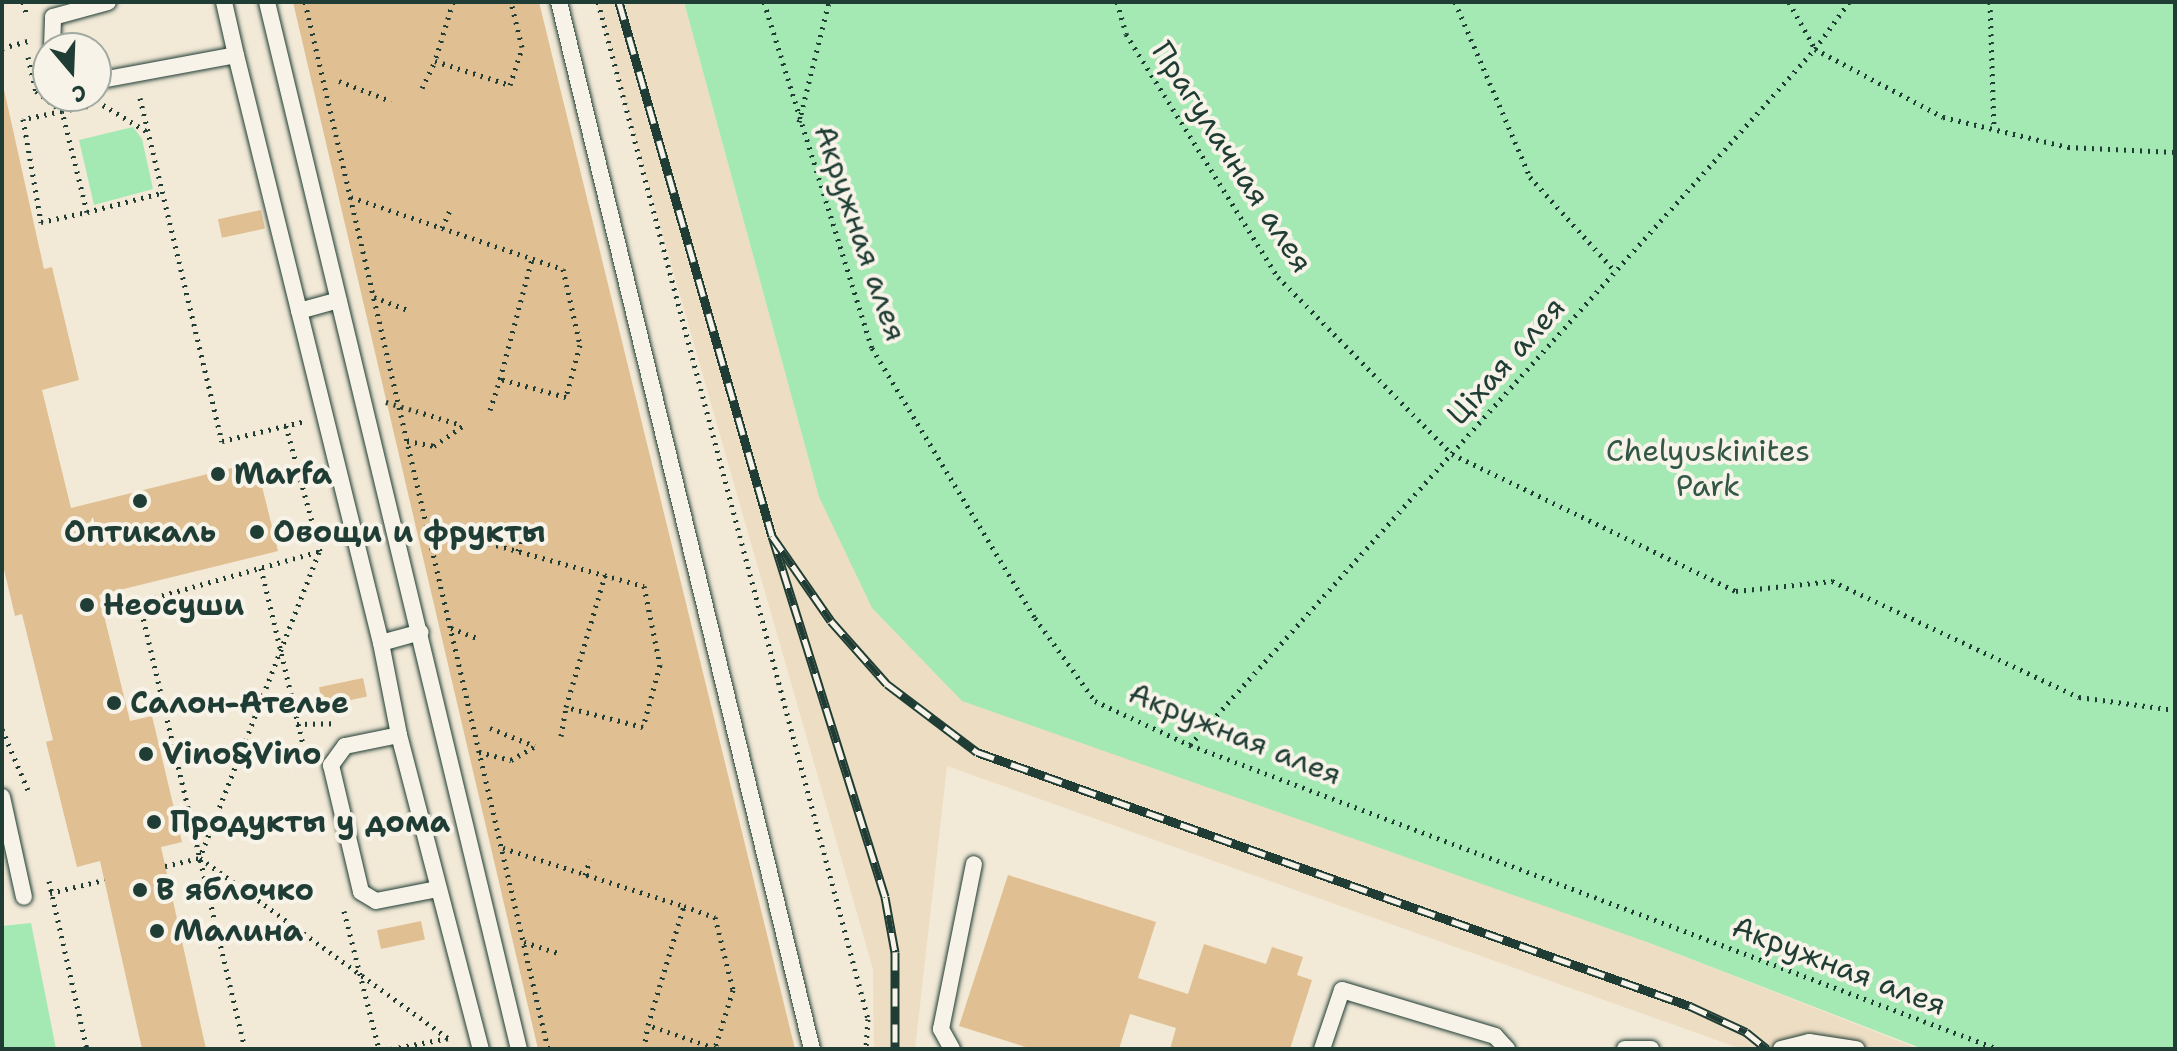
<!DOCTYPE html>
<html>
<head>
<meta charset="utf-8">
<style>
  body { margin:0 }
  #map { position:relative; width:2177px; height:1051px; overflow:hidden; background:#f2e9d7; font-family:"Shantell Sans",sans-serif }
  div>[style] { position:absolute }
  .built>* { inset:0; background:#edddc3 }
  .green>* { inset:0; background:#a4e9b4 }
  .building>* { inset:0; background:#e0c093; transform-origin:0 0 }
  .path>* { height:5px; margin-top:-2.5px; transform-origin:0; background:repeating-linear-gradient(90deg,#1f3d34 0 2px,transparent 0 8px) }
  .roads { filter:drop-shadow(0 0 2px #1f3d34) drop-shadow(0 0 2px #1f3d34) }
  .lane>* { height:16px; margin:-8px; padding:0 8px; transform-origin:8px; border-radius:8px; background:#f7f3e8 }
  .rail>* { height:9px; margin-top:-4.5px; transform-origin:0; background:repeating-linear-gradient(90deg,#f7f3e8 0 18px,#1f3d34 0 36px); box-sizing:border-box; border-block:2px solid #1f3d34 }
  .path-bridge>* { height:5px; margin-top:-2.5px; transform-origin:0; background:repeating-linear-gradient(90deg,#1f3d34 0 2px,transparent 0 8px) }
  .dots>* { width:22px; height:22px; translate:-50% -50%; box-sizing:border-box; border:4px solid #f7f3e8; border-radius:50% }
  span { translate:-50% -50%; white-space:nowrap; text-align:center; line-height:1.15; -webkit-text-stroke:8px #f7f3e8; paint-order:stroke }
  .street-label { font-size:30px; color:#1f3d34 }
  .park-label { font-size:30px; color:#335747 }
  .poi-label { font-size:30px; color:#1f3d34; font-weight:700 }
  .left { translate:0 -50%; text-align:left }
  .frame { position:absolute; inset:0; border:4px solid #1f3d34; pointer-events:none }
  .north { position:absolute; left:32px; top:32px; width:80px; height:80px; box-sizing:border-box; background:#f7f3e8; border:2px solid #a1aaa0; border-radius:50%; rotate:161deg; font-size:22px; font-weight:700; line-height:32px; text-align:center; color:#1f3d34 }
  .north::after { content:''; display:block; margin:auto; width:28px; height:36px; background:#1f3d34; clip-path:polygon(50% 0,100% 100%,50% 72%,0 100%) }
</style>
</head>
<body>
<div id="map">
  <div class="built">
    <i style="clip-path:polygon(596px 2px,684px 2px,819px 497px,1647px 942px,1919px 1049px,1742px 1049px,947px 766px,915px 1049px,874px 1049px,873px 969px)"></i>
  </div>
  <div class="green">
    <i style="clip-path:polygon(684px 2px,2175px 2px,2175px 1049px,1923px 1049px,1647px 942px,962px 701px,872px 608px,819px 497px)"></i>
    <i style="clip-path:polygon(133px 127px,142px 139px,153px 189px,94px 205px,79px 140px)"></i>
    <i style="clip-path:polygon(31px 923px,56px 1049px,2px 1049px,2px 926px)"></i>
  </div>
  <div class="building">
    <i style="clip-path:polygon(293px 2px,539px 2px,795px 1049px,538px 1049px)"></i>
    <i style="clip-path:polygon(3px 85px,44px 269px,52px 267px,79px 380px,42px 390px,71px 508px,256px 462px,278px 551px,99px 595px,130px 721px,152px 716px,182px 842px,161px 847px,206px 1049px,142px 1049px,100px 861px,77px 867px,46px 742px,53px 740px,22px 614px,15px 616px,2px 561px)"></i>
    <i style="left:261px;top:210px;width:19px;height:44px;rotate:78deg"></i>
    <i style="left:363px;top:678px;width:19px;height:45px;rotate:78deg"></i>
    <i style="clip-path:polygon(1008px 875px,1156px 922px,1138px 978px,1188px 994px,1204px 944px,1266px 964px,1272px 947px,1303px 957px,1297px 975px,1312px 980px,1290px 1049px,1170px 1049px,1176px 1028px,1130px 1014px,1119px 1049px,1032px 1049px,959px 1026px)"></i>
    <i style="left:421px;top:921px;width:19px;height:45px;rotate:78deg"></i>
  </div>
  <div class="path">
    <i style="left:23px;top:2px;width:15px;rotate:74deg"></i>
    <i style="left:305px;top:2px;width:1075px;rotate:76.93deg"></i>
    <i style="left:453px;top:2px;width:62px;rotate:107deg"></i>
    <i style="left:435px;top:61px;width:79px;rotate:17.7deg"></i>
    <i style="left:510px;top:85px;width:40px;rotate:-72deg"></i>
    <i style="left:522px;top:47px;width:46px;rotate:-103.7deg"></i>
    <i style="left:598px;top:2px;width:1052px;rotate:75.13deg"></i>
    <i style="left:868px;top:1019px;width:30px;rotate:94deg"></i>
    <i style="left:764px;top:2px;width:362px;rotate:72.7deg"></i>
    <i style="left:872px;top:348px;width:315px;rotate:58.9deg"></i>
    <i style="left:1035px;top:618px;width:102px;rotate:54.1deg"></i>
    <i style="left:1095px;top:701px;width:105px;rotate:24.9deg"></i>
    <i style="left:1190px;top:745px;width:863px;rotate:20.62deg"></i>
    <i style="left:1117px;top:2px;width:33px;rotate:74deg"></i>
    <i style="left:1126px;top:34px;width:287px;rotate:58deg"></i>
    <i style="left:1278px;top:277px;width:248px;rotate:45.5deg"></i>
    <i style="left:1452px;top:454px;width:315px;rotate:25.8deg"></i>
    <i style="left:1736px;top:591px;width:97px;rotate:-5.9deg"></i>
    <i style="left:1832px;top:581px;width:273px;rotate:25.2deg"></i>
    <i style="left:2079px;top:697px;width:97px;rotate:7.7deg"></i>
    <i style="left:1455px;top:2px;width:190px;rotate:66.8deg"></i>
    <i style="left:1530px;top:177px;width:127px;rotate:47.9deg"></i>
    <i style="left:1789px;top:2px;width:54px;rotate:61deg"></i>
    <i style="left:1815px;top:49px;width:145px;rotate:28deg"></i>
    <i style="left:1943px;top:117px;width:129px;rotate:13.5deg"></i>
    <i style="left:2068px;top:147px;width:107px;rotate:2.7deg"></i>
    <i style="left:1990px;top:2px;width:127px;rotate:88.2deg"></i>
    <i style="left:2px;top:48px;width:27px;rotate:-15deg"></i>
    <i style="left:28px;top:57px;width:35px;rotate:77deg"></i>
    <i style="left:36px;top:91px;width:33px;rotate:38deg"></i>
    <i style="left:62px;top:111px;width:31px;rotate:-11deg"></i>
    <i style="left:339px;top:81px;width:56px;rotate:21deg"></i>
    <i style="left:422px;top:88px;width:30px;rotate:-64deg"></i>
    <i style="left:140px;top:98px;width:353px;rotate:76.6deg"></i>
    <i style="left:222px;top:441px;width:85px;rotate:-13.5deg"></i>
    <i style="left:103px;top:105px;width:50px;rotate:31.2deg"></i>
    <i style="left:799px;top:122px;width:124px;rotate:-76deg"></i>
    <i style="left:351px;top:197px;width:224px;rotate:18.8deg"></i>
    <i style="left:563px;top:269px;width:78px;rotate:77.4deg"></i>
    <i style="left:580px;top:345px;width:54px;rotate:105.1deg"></i>
    <i style="left:566px;top:397px;width:68px;rotate:-164.7deg"></i>
    <i style="left:500px;top:379px;width:124px;rotate:-75.1deg"></i>
    <i style="left:87px;top:212px;width:104px;rotate:-103.9deg"></i>
    <i style="left:62px;top:111px;width:40px;rotate:168deg"></i>
    <i style="left:23px;top:119px;width:105px;rotate:80.1deg"></i>
    <i style="left:41px;top:222px;width:47px;rotate:-12.3deg"></i>
    <i style="left:87px;top:212px;width:76px;rotate:-14.4deg"></i>
    <i style="left:442px;top:228px;width:20px;rotate:-66deg"></i>
    <i style="left:374px;top:297px;width:36px;rotate:21deg"></i>
    <i style="left:490px;top:410px;width:33px;rotate:-72deg"></i>
    <i style="left:416px;top:411px;width:47px;rotate:17.3deg"></i>
    <i style="left:407px;top:441px;width:27px;rotate:10deg"></i>
    <i style="left:434px;top:446px;width:35px;rotate:-35deg"></i>
    <i style="left:427px;top:526px;width:225px;rotate:15.5deg"></i>
    <i style="left:644px;top:586px;width:81px;rotate:78.6deg"></i>
    <i style="left:660px;top:665px;width:64px;rotate:105.3deg"></i>
    <i style="left:643px;top:727px;width:80px;rotate:-165.4deg"></i>
    <i style="left:566px;top:707px;width:138px;rotate:-73.5deg"></i>
    <i style="left:518px;top:551px;width:18px;rotate:-74deg"></i>
    <i style="left:319px;top:552px;width:328px;rotate:111.3deg"></i>
    <i style="left:200px;top:858px;width:306px;rotate:36deg"></i>
    <i style="left:261px;top:568px;width:198px;rotate:76.6deg"></i>
    <i style="left:451px;top:628px;width:31px;rotate:21deg"></i>
    <i style="left:297px;top:724px;width:39px;rotate:-1deg"></i>
    <i style="left:490px;top:728px;width:48px;rotate:21.8deg"></i>
    <i style="left:2px;top:729px;width:66px;rotate:66.9deg"></i>
    <i style="left:561px;top:736px;width:29px;rotate:-80deg"></i>
    <i style="left:1190px;top:745px;width:935px;rotate:-48.08deg"></i>
    <i style="left:1815px;top:49px;width:58px;rotate:-54.1deg"></i>
    <i style="left:479px;top:752px;width:33px;rotate:14deg"></i>
    <i style="left:511px;top:760px;width:28px;rotate:-30deg"></i>
    <i style="left:503px;top:848px;width:190px;rotate:17.8deg"></i>
    <i style="left:684px;top:906px;width:33px;rotate:20deg"></i>
    <i style="left:715px;top:917px;width:75px;rotate:76.1deg"></i>
    <i style="left:733px;top:990px;width:61px;rotate:107.2deg"></i>
    <i style="left:715px;top:1048px;width:71px;rotate:-161.1deg"></i>
    <i style="left:648px;top:1025px;width:124px;rotate:-73.2deg"></i>
    <i style="left:165px;top:866px;width:36px;rotate:-13deg"></i>
    <i style="left:585px;top:875px;width:16px;rotate:-72deg"></i>
    <i style="left:49px;top:881px;width:172px;rotate:77.3deg"></i>
    <i style="left:50px;top:893px;width:56px;rotate:-13.5deg"></i>
    <i style="left:344px;top:911px;width:142px;rotate:75.8deg"></i>
    <i style="left:524px;top:942px;width:38px;rotate:18deg"></i>
    <i style="left:245px;top:1049px;width:459px;rotate:-103.3deg"></i>
    <i style="left:139px;top:602px;width:188px;rotate:-15.7deg"></i>
    <i style="left:320px;top:551px;width:130px;rotate:-105.2deg"></i>
    <i style="left:391px;top:1049px;width:59px;rotate:-10.7deg"></i>
    <i style="left:644px;top:1049px;width:24px;rotate:-81deg"></i>
  </div>
  <div class="roads">
    <div class="lane">
      <i style="left:267px;top:2px;width:1077px;rotate:76.47deg"></i>
      <i style="left:559px;top:2px;width:1077px;rotate:76.42deg"></i>
      <i style="left:52px;top:48px;width:31px;rotate:-88deg"></i>
      <i style="left:53px;top:17px;width:57px;rotate:-15.3deg"></i>
      <i style="left:236px;top:55px;width:606px;rotate:76.15deg"></i>
      <i style="left:381px;top:643px;width:94px;rotate:78.9deg"></i>
      <i style="left:399px;top:735px;width:325px;rotate:75.4deg"></i>
      <i style="left:96px;top:81px;width:142px;rotate:-10.5deg"></i>
      <i style="left:236px;top:55px;width:54px;rotate:-102.8deg"></i>
      <i style="left:299px;top:311px;width:41px;rotate:-15.4deg"></i>
      <i style="left:381px;top:643px;width:41px;rotate:-15.4deg"></i>
      <i style="left:399px;top:735px;width:55px;rotate:168.5deg"></i>
      <i style="left:345px;top:746px;width:24px;rotate:126deg"></i>
      <i style="left:331px;top:765px;width:130px;rotate:76.7deg"></i>
      <i style="left:361px;top:892px;width:17px;rotate:31deg"></i>
      <i style="left:376px;top:901px;width:62px;rotate:-11.1deg"></i>
      <i style="left:2px;top:797px;width:102px;rotate:77.6deg"></i>
      <i style="left:952px;top:1049px;width:23px;rotate:-119deg"></i>
      <i style="left:941px;top:1029px;width:168px;rotate:-78.7deg"></i>
      <i style="left:1322px;top:1049px;width:62px;rotate:-71.3deg"></i>
      <i style="left:1342px;top:990px;width:160px;rotate:16.7deg"></i>
      <i style="left:1495px;top:1036px;width:18px;rotate:47deg"></i>
      <i style="left:1625px;top:1049px;width:26px"></i>
      <i style="left:1781px;top:1049px;width:29px;rotate:-14deg"></i>
      <i style="left:1809px;top:1042px;width:48px;rotate:8.5deg"></i>
    </div>
  </div>
  <div class="rail">
    <i style="left:619px;top:2px;width:555px;rotate:74.01deg"></i>
    <i style="left:772px;top:536px;width:378px;rotate:72.6deg"></i>
    <i style="left:885px;top:897px;width:56px;rotate:79.7deg"></i>
    <i style="left:895px;top:952px;width:97px;rotate:90deg"></i>
    <i style="left:772px;top:536px;width:103px;rotate:55.2deg"></i>
    <i style="left:831px;top:621px;width:84px;rotate:48.4deg"></i>
    <i style="left:887px;top:684px;width:113px;rotate:37.1deg"></i>
    <i style="left:977px;top:752px;width:757px;rotate:19.61deg"></i>
    <i style="left:1690px;top:1006px;width:62px;rotate:24.9deg"></i>
    <i style="left:1746px;top:1032px;width:27px;rotate:39deg"></i>
  </div>
  <div class="path-bridge">
    <i style="left:386px;top:402px;width:31px;rotate:17deg"></i>
  </div>
  <div class="dots">
    <i style="left:218px;top:474px;background:#1f3d34"></i>
    <i style="left:140px;top:501px;background:#1f3d34"></i>
    <i style="left:257px;top:532px;background:#1f3d34"></i>
    <i style="left:87px;top:605px;background:#1f3d34"></i>
    <i style="left:114px;top:703px;background:#1f3d34"></i>
    <i style="left:146px;top:754px;background:#1f3d34"></i>
    <i style="left:154px;top:822px;background:#1f3d34"></i>
    <i style="left:140px;top:890px;background:#1f3d34"></i>
    <i style="left:157px;top:931px;background:#1f3d34"></i>
  </div>
  <div class="street-label">
    <span style="left:1232px;top:157px;rotate:57deg">Прагулачная алея</span>
    <span style="left:860px;top:233px;rotate:71deg">Акружная алея</span>
    <span style="left:1506px;top:361px;rotate:-48deg">Ціхая алея</span>
    <span style="left:1235px;top:734px;rotate:22deg">Акружная алея</span>
    <span style="left:1839px;top:966px;rotate:21deg">Акружная алея</span>
  </div>
  <div class="park-label">
    <span style="left:1708px;top:468px">Chelyuskinites<br>Park</span>
  </div>
  <div class="poi-label">
    <span class="left" style="left:234px;top:474px">Marfa</span>
    <span style="left:140px;top:532px">Оптикаль</span>
    <span class="left" style="left:273px;top:532px">Овощи и фрукты</span>
    <span class="left" style="left:103px;top:605px">Неосуши</span>
    <span class="left" style="left:130px;top:703px">Салон-Ателье</span>
    <span class="left" style="left:162px;top:754px">Vino&amp;Vino</span>
    <span class="left" style="left:170px;top:822px">Продукты у дома</span>
    <span class="left" style="left:156px;top:890px">В яблочко</span>
    <span class="left" style="left:173px;top:931px">Малина</span>
  </div>
  <div class="frame"></div>
  <div class="north">С</div>
</div>
</body>
</html>
